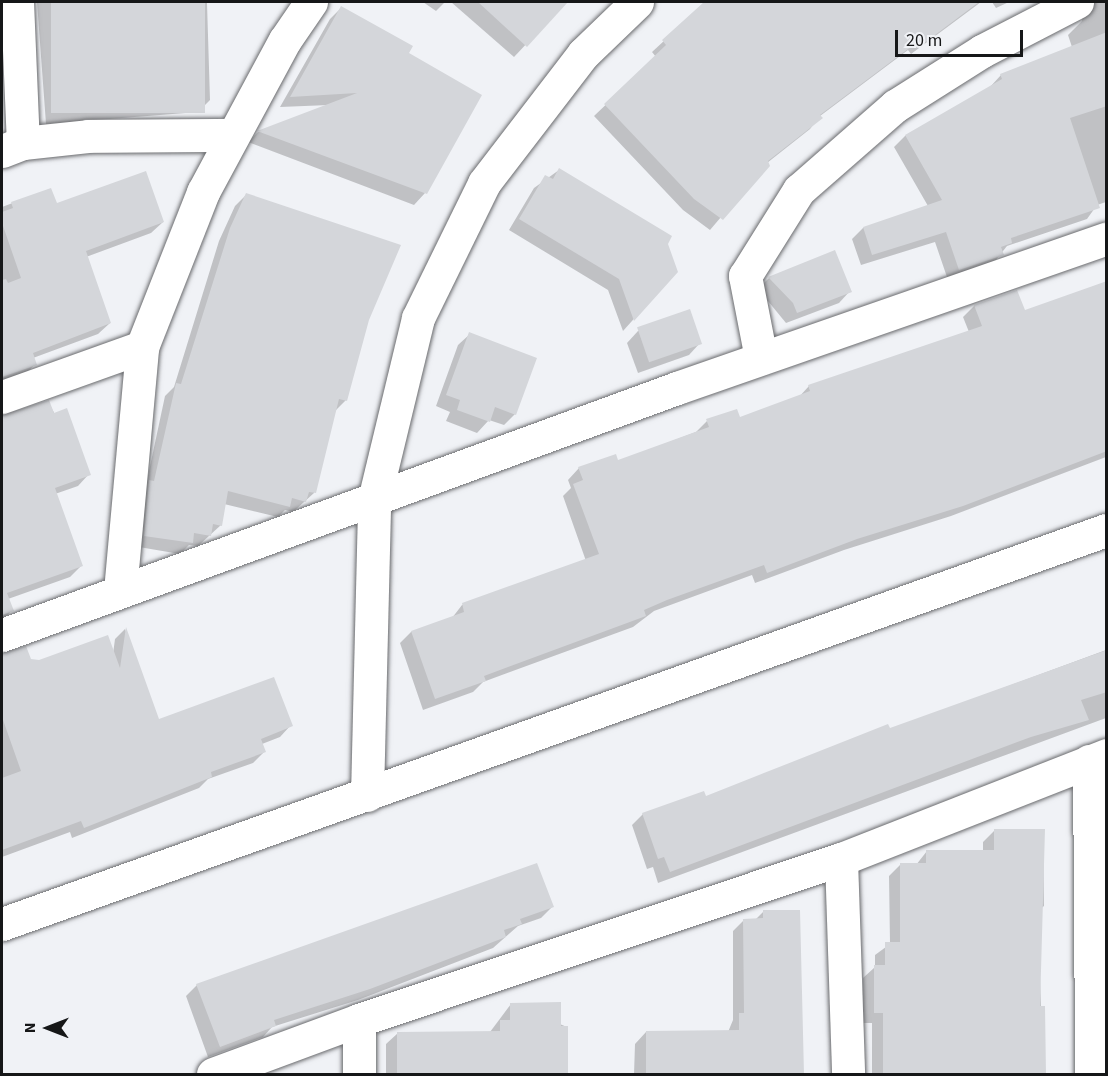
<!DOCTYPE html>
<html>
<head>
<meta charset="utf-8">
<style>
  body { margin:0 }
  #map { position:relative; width:1108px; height:1076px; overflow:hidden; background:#f0f2f6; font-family:"Source Sans 3",sans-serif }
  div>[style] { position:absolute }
  .shadow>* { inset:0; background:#0003 }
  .building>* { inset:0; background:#d4d6da; transform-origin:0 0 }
  .roads { filter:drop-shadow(0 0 2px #696a6d) drop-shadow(0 0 2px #696a6d) }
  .minor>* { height:33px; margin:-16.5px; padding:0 16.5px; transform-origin:16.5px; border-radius:16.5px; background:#fff }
  .tertiary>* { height:33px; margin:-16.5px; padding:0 16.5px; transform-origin:16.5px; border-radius:16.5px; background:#fff }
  span { translate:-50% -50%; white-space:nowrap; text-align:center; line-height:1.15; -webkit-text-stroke:5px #f0f2f6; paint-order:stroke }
  .frame { position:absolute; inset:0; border:3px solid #161718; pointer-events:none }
  .north { position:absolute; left:18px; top:998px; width:60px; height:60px; -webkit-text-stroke:4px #f0f2f6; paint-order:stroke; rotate:270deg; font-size:16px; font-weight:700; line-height:24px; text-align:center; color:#161718 }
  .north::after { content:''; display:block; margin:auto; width:21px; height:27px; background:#161718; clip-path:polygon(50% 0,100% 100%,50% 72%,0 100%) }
  .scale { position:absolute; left:895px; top:30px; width:128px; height:27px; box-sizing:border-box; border:3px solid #161718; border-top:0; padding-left:8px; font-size:18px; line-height:21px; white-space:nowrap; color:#161718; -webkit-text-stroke:4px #f0f2f6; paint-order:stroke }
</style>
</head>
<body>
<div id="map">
  <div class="shadow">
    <i style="clip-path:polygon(37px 2px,239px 2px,207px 3px,210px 100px,198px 112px,46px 124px)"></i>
    <i style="clip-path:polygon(423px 2px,445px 2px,436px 11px)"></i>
    <i style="clip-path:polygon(451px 2px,566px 2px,514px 57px)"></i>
    <i style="clip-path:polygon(706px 2px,981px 2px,911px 54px,908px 50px,820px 116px,810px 129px,767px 163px,710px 230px,683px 210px,594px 116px,656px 57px,652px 52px)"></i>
    <i style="clip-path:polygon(992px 2px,1009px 2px,996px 8px)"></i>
    <i style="clip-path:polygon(1078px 2px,1106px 2px,1106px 202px,1097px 205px,1087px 219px,1007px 246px,991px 266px,948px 280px,935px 242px,861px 265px,852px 239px,863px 228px,928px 206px,894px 147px,905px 136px,990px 87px,1001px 75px,1072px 47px,1068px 35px,1082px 21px,1083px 5px)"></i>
    <i style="clip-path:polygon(341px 8px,412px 47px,407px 54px,425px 193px,414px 205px,248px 142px,258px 132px,329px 105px,280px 107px,330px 19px)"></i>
    <i style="clip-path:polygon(559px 170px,676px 272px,623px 331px,608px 290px,509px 230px,534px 188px)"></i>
    <i style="clip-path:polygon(50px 189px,56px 205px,163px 222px,151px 233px,86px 257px,110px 323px,98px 334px,33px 358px,35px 364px,24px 376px,2px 384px,2px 207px)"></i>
    <i style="clip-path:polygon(246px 195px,368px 320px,346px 400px,334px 412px,314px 493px,293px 512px,285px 510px,278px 517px,224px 504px,221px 525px,198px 546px,189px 545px,180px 554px,133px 546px,165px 396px,174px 387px,219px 241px,235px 206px)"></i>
    <i style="clip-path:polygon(834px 252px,850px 291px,839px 303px,786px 323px,758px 289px,769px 278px)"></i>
    <i style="clip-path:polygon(1106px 282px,1106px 457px,951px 516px,844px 550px,755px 583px,752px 575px,654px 611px,633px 627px,483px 682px,473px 692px,423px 710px,400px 643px,411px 632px,452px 618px,462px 605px,586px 561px,563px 496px,571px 488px,568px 480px,579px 468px,617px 462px,696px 432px,707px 421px,740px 419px,798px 398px,809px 386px,969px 332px,963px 317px,974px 306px,1016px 292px,1024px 312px)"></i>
    <i style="clip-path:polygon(689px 311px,700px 343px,689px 355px,638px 373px,627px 343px,638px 331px)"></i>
    <i style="clip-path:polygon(470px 334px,515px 414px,504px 425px,489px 420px,477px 433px,446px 421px,450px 412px,436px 406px,458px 345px)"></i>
    <i style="clip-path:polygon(48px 402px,89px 474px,78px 486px,55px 494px,81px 566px,70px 577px,8px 599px,12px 610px,2px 621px,2px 416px)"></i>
    <i style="clip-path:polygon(125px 629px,158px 721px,291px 725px,280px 737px,262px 744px,264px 752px,253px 763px,208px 779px,199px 788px,72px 838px,70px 832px,2px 857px,2px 654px,26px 648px,30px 661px,40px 661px,113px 654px,115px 639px)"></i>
    <i style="clip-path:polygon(1106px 650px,1106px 718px,658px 883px,653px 867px,647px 869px,632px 825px,643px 814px,705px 798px)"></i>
    <i style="clip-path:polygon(994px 831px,1043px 831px,1044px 906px,1038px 911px,1043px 1074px,872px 1074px,872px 1023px,863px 1023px,863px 978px,875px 967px,875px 955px,890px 944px,889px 876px,900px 865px,916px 865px,927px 851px,983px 851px,983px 842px)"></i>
    <i style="clip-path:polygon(552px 907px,541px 918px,518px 926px,493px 948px,358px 1000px,272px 1027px,263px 1037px,208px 1057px,186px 996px,197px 985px)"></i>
    <i style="clip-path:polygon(764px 911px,798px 911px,802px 1074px,634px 1074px,635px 1044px,646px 1032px,728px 1032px,733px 1020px,733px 931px,744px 920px,755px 920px)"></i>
    <i style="clip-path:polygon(511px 1004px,567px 1027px,567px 1074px,386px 1074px,386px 1044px,398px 1033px,490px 1032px)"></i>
  </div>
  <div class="building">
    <i style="left:51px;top:2px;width:154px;height:111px"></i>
    <i style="clip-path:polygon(478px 2px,568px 2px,527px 47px)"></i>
    <i style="clip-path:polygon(704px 2px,979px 2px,923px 44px,920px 40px,820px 115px,823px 118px,768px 161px,770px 166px,723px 220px,694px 199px,604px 104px,666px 45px,662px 40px)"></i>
    <i style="clip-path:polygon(341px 6px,413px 46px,409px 53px,482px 95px,427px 194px,257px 131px,357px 93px,290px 97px)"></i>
    <i style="clip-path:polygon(1107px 32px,1107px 106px,1070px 118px,1100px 208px,1011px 238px,1012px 243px,1001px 247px,1004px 255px,959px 270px,946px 232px,872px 255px,863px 227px,942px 200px,905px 135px,1002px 79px,1000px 74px)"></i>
    <i style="clip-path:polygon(559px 168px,672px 236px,668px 244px,678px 272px,634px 321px,619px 279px,519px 219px,545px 175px,553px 179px)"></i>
    <i style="clip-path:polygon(146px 171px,164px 222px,86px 251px,111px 323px,33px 353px,37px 365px,2px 377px,2px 280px,6px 279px,8px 283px,21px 278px,2px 223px,2px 212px,13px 208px,11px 202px,51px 188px,57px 203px)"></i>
    <i style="clip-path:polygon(246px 193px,401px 245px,369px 320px,347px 401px,339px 399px,316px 493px,309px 492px,306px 502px,292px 498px,290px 507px,228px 491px,222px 526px,213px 524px,211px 536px,194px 533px,193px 543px,144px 536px,149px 480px,154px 481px,176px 383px,181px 384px,230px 228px)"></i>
    <i style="clip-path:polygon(835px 250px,852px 292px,797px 313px,793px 303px,768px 277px)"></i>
    <i style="clip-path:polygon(1107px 281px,1107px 451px,963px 506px,857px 539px,767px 573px,764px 565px,667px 600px,644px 610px,646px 616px,484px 676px,486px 681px,435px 699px,411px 631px,464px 612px,462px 603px,599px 554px,573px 484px,583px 480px,578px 467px,616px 454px,618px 460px,709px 427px,706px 419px,737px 409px,740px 417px,810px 391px,808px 385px,982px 326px,974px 305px,1017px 290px,1025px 310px)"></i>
    <i style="left:690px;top:309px;width:37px;height:56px;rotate:71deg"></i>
    <i style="clip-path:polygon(469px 332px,537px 358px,516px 415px,495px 407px,490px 422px,457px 410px,460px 400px,446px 395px)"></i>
    <i style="clip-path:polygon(49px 400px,54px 413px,67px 408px,91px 475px,55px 488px,83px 566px,7px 593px,14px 611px,2px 615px,2px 415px)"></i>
    <i style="clip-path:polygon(126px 627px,159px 719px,274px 677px,293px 726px,261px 739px,266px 752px,211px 772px,212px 777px,84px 828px,81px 821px,2px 850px,2px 778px,21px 771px,2px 717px,2px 653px,26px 646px,31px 659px,39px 660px,108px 635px,120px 668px)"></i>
    <i style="clip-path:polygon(1107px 650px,1107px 692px,1081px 700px,1089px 720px,1031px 737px,670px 872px,664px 857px,658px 859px,642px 813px,704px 791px,706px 796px,888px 724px,890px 728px)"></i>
    <i style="clip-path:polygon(994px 829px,1045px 829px,1040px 1006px,1045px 1006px,1046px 1074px,883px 1074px,883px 1013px,874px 1013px,874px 965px,885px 965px,885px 942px,900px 942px,900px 863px,926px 863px,926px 850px,994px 850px)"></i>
    <i style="clip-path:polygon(537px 863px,554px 907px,520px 919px,522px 924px,504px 930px,506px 937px,370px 989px,274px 1020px,276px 1026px,220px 1047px,196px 984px)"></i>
    <i style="clip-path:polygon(763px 910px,800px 910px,804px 1074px,646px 1074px,646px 1031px,739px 1030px,739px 1013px,744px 1013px,743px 919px,763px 918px)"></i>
    <i style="clip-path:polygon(561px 1002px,561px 1026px,568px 1026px,568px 1074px,397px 1074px,397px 1032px,500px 1031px,500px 1020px,510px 1020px,510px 1003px)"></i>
  </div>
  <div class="roads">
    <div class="minor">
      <i style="left:17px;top:2px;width:141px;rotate:87.6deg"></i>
      <i style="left:2px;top:151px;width:22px;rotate:-21deg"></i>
      <i style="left:23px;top:143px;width:65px;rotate:-6.1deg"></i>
      <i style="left:88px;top:136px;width:145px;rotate:-0.4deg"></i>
      <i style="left:761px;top:358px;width:84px;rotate:-101deg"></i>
      <i style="left:745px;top:276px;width:102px;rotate:-57.9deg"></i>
      <i style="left:799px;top:190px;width:128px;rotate:-41.2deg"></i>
      <i style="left:895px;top:106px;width:103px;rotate:-32.3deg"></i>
      <i style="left:982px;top:51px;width:107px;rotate:-27.3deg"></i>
      <i style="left:2px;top:397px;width:149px;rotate:-19.7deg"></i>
      <i style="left:120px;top:591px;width:245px;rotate:-84.8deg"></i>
      <i style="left:142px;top:347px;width:167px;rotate:-68.5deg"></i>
      <i style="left:203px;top:192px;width:173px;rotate:-61.7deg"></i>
      <i style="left:285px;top:40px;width:46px;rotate:-55.6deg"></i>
      <i style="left:2px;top:635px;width:719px;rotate:-20.1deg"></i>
      <i style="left:677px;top:388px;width:454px;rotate:-19.2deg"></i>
      <i style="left:1089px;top:761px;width:313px;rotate:89.6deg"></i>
      <i style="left:841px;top:859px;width:215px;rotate:88.1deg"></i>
      <i style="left:359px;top:1020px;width:54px;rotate:90deg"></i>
      <i style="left:213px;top:1074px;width:156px;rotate:-20.3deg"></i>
      <i style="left:359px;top:1020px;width:508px;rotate:-18.47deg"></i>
      <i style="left:841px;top:859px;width:285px;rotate:-21.4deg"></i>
    </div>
    <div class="tertiary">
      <i style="left:367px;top:795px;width:295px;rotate:-88.6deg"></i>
      <i style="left:374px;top:500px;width:187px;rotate:-76.4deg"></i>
      <i style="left:418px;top:318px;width:150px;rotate:-63.9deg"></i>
      <i style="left:484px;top:183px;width:163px;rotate:-52.5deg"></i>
      <i style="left:583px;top:54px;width:75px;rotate:-43.9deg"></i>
      <i style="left:2px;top:924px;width:1172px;rotate:-19.64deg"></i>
    </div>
  </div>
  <div class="frame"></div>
  <div class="north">N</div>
  <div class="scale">20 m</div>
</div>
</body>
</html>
